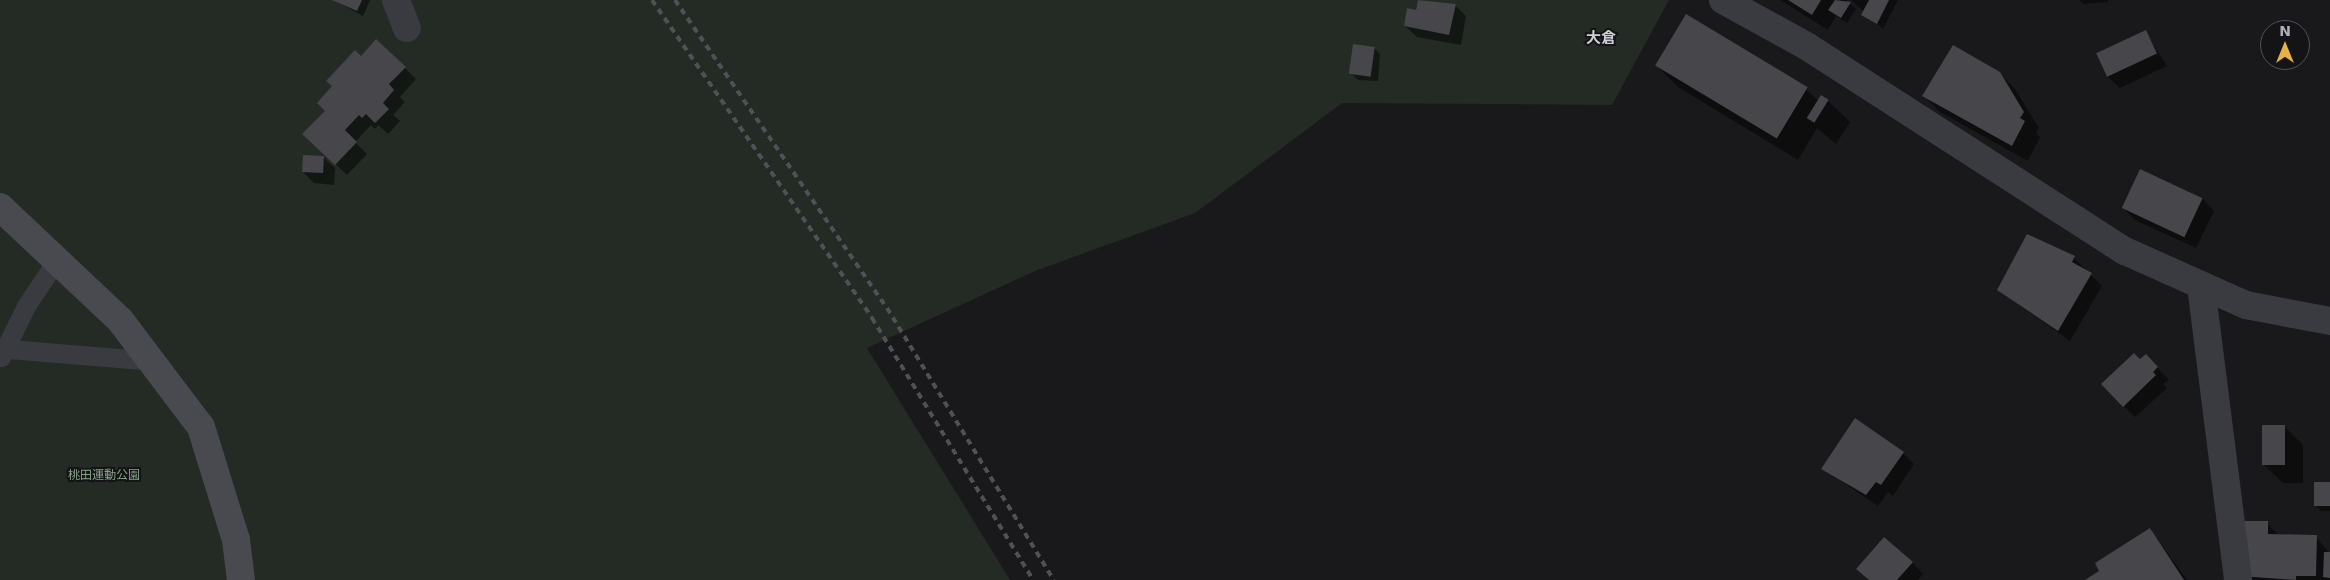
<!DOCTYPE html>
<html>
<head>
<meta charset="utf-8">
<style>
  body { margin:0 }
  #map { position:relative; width:2330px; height:580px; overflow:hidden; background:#19191b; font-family:"DejaVu Sans","Noto Sans JP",sans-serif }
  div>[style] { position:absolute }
  .green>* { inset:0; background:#232b24 }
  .shadow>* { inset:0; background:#0007 }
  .building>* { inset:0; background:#46464b; transform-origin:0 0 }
  .lane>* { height:19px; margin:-9.5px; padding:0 9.5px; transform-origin:9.5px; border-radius:9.5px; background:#3a3b40 }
  .street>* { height:28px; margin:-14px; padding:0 14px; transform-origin:14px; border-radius:14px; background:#3a3b40 }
  .secondary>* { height:28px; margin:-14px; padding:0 14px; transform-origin:14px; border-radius:14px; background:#484a50 }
  .rail>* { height:4px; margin-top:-2px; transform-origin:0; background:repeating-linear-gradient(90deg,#4f5157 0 6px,transparent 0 11px) }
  span { translate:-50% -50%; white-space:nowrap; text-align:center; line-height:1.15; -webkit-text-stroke:4px #141416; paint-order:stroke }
  .park-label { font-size:12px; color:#85a387 }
  .quarter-label { font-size:15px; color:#cdcfd6; font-weight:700 }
  .north { position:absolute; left:2260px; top:20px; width:50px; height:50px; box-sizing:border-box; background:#141416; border:1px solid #515258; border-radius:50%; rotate:0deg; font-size:14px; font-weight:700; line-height:20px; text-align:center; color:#acb0ba }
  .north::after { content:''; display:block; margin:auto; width:18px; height:22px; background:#e7b245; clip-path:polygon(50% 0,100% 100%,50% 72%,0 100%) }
</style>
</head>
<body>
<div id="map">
  <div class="green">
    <i style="clip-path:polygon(0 0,1669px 0,1612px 105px,1342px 103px,1195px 213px,1035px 271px,867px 348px,1010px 580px,0 580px)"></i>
  </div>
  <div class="shadow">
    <i style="clip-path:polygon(334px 0,370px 0,363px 16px)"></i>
    <i style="clip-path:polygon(1419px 0,1455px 5px,1466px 16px,1461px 45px,1417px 37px,1405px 26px,1417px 11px)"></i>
    <i style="clip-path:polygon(1780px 0,1846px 0,1856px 9px,1847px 23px,1836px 16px,1828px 30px)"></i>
    <i style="clip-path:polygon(1851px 0,1898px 0,1883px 29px)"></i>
    <i style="clip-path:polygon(2079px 0,2108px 0,2108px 2px,2083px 4px)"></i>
    <i style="clip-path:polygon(2145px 32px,2167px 66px,2120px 88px,2108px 77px)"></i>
    <i style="clip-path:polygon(1374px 48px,1380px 54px,1378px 81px,1358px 80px,1352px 74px)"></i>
    <i style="clip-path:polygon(361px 57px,405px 68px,416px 79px,400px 97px,405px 102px,393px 115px,400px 121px,388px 134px,378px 125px,375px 129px,371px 125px,355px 142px,367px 154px,347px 175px,304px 134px,327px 111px)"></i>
    <i style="clip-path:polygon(1656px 65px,1806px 89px,1818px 101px,1828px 101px,1850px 122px,1836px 144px,1817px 128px,1798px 160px,1678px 87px)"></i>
    <i style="clip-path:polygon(1999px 73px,2015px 89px,2039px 128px,2036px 133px,2040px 137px,2028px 161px,1940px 112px,1924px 96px)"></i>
    <i style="clip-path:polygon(323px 157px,335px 168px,334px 185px,314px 183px,303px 172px)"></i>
    <i style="clip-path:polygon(2141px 170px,2203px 199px,2214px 211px,2196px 248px,2135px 220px,2123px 208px)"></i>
    <i style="clip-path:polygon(2027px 236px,2074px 258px,2102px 286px,2070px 341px,1998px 290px)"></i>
    <i style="clip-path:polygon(2140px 361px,2157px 367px,2169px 380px,2163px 384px,2167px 388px,2135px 417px,2124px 406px)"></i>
    <i style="clip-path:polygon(2284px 426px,2303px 445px,2303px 483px,2283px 483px,2264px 465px)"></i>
    <i style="clip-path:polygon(1903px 453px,1914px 464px,1893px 496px,1888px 492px,1878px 506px,1823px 469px)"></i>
    <i style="clip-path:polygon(2330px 483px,2330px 511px,2321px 511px,2315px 506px)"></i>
    <i style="clip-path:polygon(2267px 523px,2279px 536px,2316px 537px,2330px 554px,2330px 580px,2244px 580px)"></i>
    <i style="clip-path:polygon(2150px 529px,2187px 580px,2087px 580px,2101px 571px)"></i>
    <i style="clip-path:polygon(1912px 562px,1923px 574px,1918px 580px,1869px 580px,1858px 569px)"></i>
  </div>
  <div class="building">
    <i style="clip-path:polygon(332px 0,362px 0,357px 11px)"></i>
    <i style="clip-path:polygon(1418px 0,1456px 4px,1449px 35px,1404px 26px,1407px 8px,1416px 10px)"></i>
    <i style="clip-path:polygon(1788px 0,1821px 0,1812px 15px)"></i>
    <i style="clip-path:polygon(1835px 0,1851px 2px,1841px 18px,1828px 10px)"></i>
    <i style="clip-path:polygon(1869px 0,1889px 0,1877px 24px,1861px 15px)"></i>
    <i style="left:1686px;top:14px;width:142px;height:60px;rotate:31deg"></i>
    <i style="left:2146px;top:30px;width:26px;height:55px;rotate:65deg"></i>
    <i style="clip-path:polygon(376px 39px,406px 67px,389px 84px,394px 90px,383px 103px,389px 109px,375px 123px,366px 114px,362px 118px,359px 115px,345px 130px,357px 142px,335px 165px,302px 134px,325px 111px,317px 103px,332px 86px,326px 81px,355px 50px,361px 56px)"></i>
    <i style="left:1353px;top:44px;width:22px;height:30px;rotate:8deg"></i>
    <i style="clip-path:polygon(1953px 45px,2000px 72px,2024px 112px,2020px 118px,2025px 121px,2012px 146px,1922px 96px)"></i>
    <i style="left:1821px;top:95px;width:9px;height:27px;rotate:32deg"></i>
    <i style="left:303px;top:155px;width:21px;height:17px;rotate:3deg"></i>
    <i style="left:2140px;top:169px;width:69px;height:43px;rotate:25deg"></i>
    <i style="clip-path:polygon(2027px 234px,2075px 256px,2072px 262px,2092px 273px,2058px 331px,1997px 290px)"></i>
    <i style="clip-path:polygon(2134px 353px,2140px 359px,2146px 354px,2158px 367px,2153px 372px,2156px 375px,2123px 407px,2101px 384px)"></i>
    <i style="clip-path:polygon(1855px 418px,1904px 452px,1881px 485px,1876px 482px,1866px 495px,1821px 469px)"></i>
    <i style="left:2285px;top:425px;width:40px;height:23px;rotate:90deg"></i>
    <i style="left:2314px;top:482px;width:16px;height:24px"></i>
    <i style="clip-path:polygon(2240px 521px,2268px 521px,2268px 534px,2317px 535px,2316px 576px,2296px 576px,2296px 580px,2239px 576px)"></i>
    <i style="clip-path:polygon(2150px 528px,2184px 580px,2085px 580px,2099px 571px,2095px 563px)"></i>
    <i style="clip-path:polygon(1884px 537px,1913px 562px,1897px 580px,1869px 580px,1856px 569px)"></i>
    <i style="clip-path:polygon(2324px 552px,2330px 552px,2330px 578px,2323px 577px)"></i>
  </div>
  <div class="lane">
    <i style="left:9px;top:349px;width:146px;rotate:4.7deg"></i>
    <i style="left:1px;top:357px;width:57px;rotate:-63.9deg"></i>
    <i style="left:26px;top:306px;width:58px;rotate:-56.3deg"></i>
  </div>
  <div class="street">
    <i style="left:396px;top:0;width:30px;rotate:69deg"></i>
    <i style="left:1723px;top:0;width:97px;rotate:28.9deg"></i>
    <i style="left:1808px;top:47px;width:377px;rotate:32.8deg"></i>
    <i style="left:2125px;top:251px;width:133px;rotate:24.1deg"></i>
    <i style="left:2246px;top:305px;width:86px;rotate:10.8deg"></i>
    <i style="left:2201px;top:286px;width:296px;rotate:82.8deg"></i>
  </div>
  <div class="secondary">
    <i style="left:0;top:207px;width:165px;rotate:43.3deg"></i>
    <i style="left:120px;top:320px;width:134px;rotate:52.9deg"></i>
    <i style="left:201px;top:427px;width:118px;rotate:72.8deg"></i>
    <i style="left:236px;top:540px;width:40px;rotate:82.9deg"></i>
  </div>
  <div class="rail">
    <i style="left:652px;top:0;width:387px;rotate:55.3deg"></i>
    <i style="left:872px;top:318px;width:308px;rotate:58.4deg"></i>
    <i style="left:675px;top:0;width:374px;rotate:55.5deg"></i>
    <i style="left:887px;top:308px;width:319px;rotate:58.5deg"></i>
  </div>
  <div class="park-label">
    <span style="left:104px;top:476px">桃田運動公園</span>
  </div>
  <div class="quarter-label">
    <span style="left:1601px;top:39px">大倉</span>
  </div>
  <div class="north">N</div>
</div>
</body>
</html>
